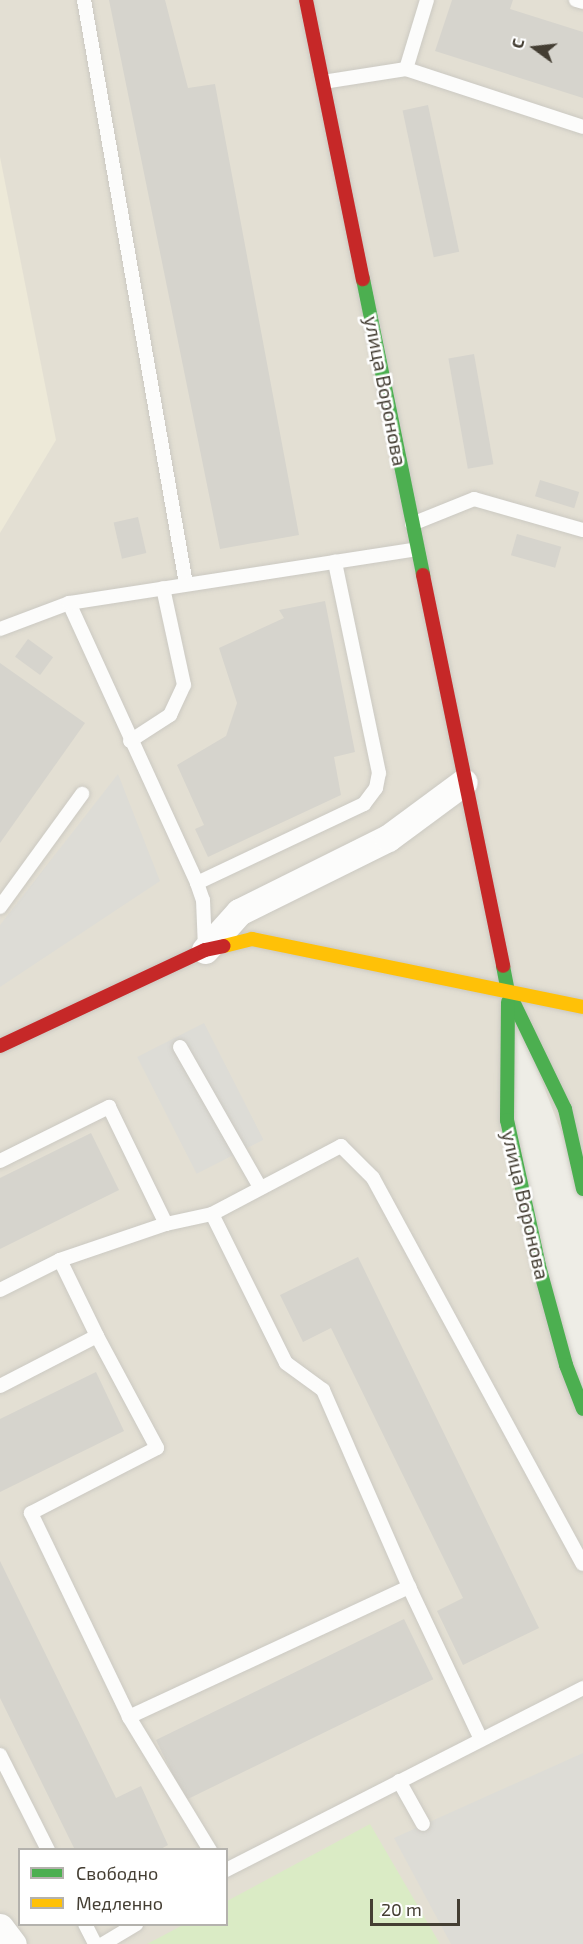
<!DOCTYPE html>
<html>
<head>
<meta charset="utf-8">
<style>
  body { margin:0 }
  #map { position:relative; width:583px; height:1944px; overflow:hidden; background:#eeede6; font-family:"Exo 2",sans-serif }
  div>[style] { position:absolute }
  .residential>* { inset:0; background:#e3dfd3 }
  .education>* { inset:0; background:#ede9d8 }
  .green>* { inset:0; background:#daebc5 }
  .parking>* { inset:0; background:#dddcd6; transform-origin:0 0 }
  .building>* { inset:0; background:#d6d4cd; transform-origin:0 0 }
  .roads { filter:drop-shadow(0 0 2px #cbc9c2) drop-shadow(0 0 2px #cbc9c2) }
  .lane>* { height:14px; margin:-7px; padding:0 7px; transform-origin:7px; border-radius:7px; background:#fcfcfb }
  .street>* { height:27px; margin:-13.5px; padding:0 13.5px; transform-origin:13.5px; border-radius:13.5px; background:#fcfcfb }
  .fast>* { height:14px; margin:-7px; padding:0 7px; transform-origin:7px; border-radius:7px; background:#4caf50 }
  .slow>* { height:14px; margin:-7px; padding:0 7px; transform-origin:7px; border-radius:7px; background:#ffc107 }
  .jam>* { height:14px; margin:-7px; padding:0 7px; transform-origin:7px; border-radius:7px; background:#c62828 }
  span { translate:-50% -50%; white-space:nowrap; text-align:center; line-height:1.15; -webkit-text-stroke:5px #fff; paint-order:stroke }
  .street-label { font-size:20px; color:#443e33 }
  .legend { position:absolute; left:18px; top:1848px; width:210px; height:78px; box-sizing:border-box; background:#fff; border:2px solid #b4b2ad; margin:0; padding:8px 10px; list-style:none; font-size:18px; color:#443e33 }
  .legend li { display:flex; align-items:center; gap:12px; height:30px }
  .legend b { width:30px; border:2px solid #b4b2ad }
  .north { position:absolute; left:505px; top:18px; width:60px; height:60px; -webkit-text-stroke:4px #fff; paint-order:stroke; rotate:285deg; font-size:16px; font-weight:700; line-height:24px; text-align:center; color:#443e33 }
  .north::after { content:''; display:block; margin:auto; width:21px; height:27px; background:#443e33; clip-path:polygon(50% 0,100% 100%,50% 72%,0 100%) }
  .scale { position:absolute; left:370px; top:1899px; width:90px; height:27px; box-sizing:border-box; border:3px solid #443e33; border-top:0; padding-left:8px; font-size:18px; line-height:21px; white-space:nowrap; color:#443e33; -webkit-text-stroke:4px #fff; paint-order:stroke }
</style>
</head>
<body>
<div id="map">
  <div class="residential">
    <i style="clip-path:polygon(evenodd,0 0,583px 0,583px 1189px,509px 995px,507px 1120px,583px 1409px,583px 1944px,0 1944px,0 0,20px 1850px,226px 1850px,226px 1924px,20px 1924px,20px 1850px)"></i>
  </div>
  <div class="education">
    <i style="clip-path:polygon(0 157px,56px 440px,0 533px)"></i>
  </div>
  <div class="green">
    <i style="clip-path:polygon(370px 1824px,440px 1944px,147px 1944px,183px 1925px,226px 1924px,227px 1901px)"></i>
  </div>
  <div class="parking">
    <i style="clip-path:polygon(118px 774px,160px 881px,0 987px,0 925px)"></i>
    <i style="left:204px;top:1023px;width:131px;height:75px;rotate:63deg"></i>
    <i style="clip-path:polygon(583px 1753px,583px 1944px,451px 1944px,394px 1838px)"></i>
  </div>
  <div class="building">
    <i style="clip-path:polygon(109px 0,165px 0,188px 88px,215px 84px,299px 535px,220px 549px)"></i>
    <i style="clip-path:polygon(452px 0,513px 0,510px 9px,583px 32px,583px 98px,435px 51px)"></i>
    <i style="left:428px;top:105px;width:150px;height:26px;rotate:78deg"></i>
    <i style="left:474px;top:354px;width:112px;height:26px;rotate:80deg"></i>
    <i style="left:540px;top:480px;width:41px;height:17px;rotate:17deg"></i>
    <i style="left:138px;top:517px;width:37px;height:25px;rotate:77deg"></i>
    <i style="left:517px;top:534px;width:46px;height:22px;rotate:16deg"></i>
    <i style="clip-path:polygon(325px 601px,355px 752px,334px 757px,341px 795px,208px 857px,195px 829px,204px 825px,177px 765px,226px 736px,237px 703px,219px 648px,284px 618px,279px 610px)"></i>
    <i style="left:28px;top:639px;width:31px;height:22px;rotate:36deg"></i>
    <i style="clip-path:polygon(0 663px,85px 723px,0 843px)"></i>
    <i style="clip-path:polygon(91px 1133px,119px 1190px,0 1249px,0 1178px)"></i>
    <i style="clip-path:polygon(358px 1257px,539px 1628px,463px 1665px,437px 1611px,463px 1598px,331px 1328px,303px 1342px,280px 1295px)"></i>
    <i style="clip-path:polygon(96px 1372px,124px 1431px,0 1492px,0 1419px)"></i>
    <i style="clip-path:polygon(0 1561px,116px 1798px,141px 1786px,168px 1845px,159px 1850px,75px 1850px,0 1698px)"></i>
    <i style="left:404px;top:1619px;width:67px;height:276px;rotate:64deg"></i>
  </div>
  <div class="roads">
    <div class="lane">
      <i style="left:84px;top:0;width:593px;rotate:80.09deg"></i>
      <i style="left:427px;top:0;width:72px;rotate:106.9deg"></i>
      <i style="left:406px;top:69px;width:186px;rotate:18.1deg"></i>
      <i style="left:576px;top:0;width:7px;rotate:16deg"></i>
      <i style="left:323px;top:82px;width:84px;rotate:-8.9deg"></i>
      <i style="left:412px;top:524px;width:67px;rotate:-22deg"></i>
      <i style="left:474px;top:499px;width:113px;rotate:15.9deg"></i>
      <i style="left:69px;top:603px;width:308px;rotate:65.4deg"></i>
      <i style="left:197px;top:883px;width:18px;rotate:71deg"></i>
      <i style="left:203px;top:900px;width:48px;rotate:87.6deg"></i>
      <i style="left:0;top:629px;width:74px;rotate:-20.6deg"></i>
      <i style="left:69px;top:603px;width:352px;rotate:-8.8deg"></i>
      <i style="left:130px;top:741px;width:48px;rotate:-33deg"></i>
      <i style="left:170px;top:715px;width:33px;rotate:-65deg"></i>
      <i style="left:184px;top:685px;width:99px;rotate:-102.2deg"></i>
      <i style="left:197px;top:883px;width:185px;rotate:-25.3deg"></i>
      <i style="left:364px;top:804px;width:20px;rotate:-53deg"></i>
      <i style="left:376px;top:788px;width:15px;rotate:-79deg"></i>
      <i style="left:379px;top:773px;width:216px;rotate:-101.8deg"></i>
      <i style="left:0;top:907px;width:140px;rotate:-54deg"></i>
      <i style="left:180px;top:1047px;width:161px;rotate:60.3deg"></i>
      <i style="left:0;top:1161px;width:122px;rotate:-26.4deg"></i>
      <i style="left:109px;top:1107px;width:130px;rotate:64deg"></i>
      <i style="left:212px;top:1214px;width:166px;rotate:63.6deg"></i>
      <i style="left:286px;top:1363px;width:46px;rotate:36.1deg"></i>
      <i style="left:323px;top:1390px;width:215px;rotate:66.4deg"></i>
      <i style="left:409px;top:1587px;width:168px;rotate:64.7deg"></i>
      <i style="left:60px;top:1260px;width:85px;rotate:64deg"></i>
      <i style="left:0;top:1290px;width:67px;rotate:-26.6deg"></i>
      <i style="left:60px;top:1260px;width:112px;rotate:-18.8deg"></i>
      <i style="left:166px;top:1224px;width:47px;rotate:-12.3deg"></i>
      <i style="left:212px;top:1214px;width:146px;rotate:-27.8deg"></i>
      <i style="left:341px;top:1146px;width:45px;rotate:45deg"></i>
      <i style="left:373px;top:1178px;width:439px;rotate:61.5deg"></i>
      <i style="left:0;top:1386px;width:109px;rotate:-27.3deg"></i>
      <i style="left:97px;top:1336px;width:127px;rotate:61.8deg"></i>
      <i style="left:157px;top:1448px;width:142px;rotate:152.7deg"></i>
      <i style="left:31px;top:1513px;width:226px;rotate:64.3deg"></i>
      <i style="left:129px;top:1717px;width:156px;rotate:58.7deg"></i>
      <i style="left:129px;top:1717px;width:309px;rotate:-24.9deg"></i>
      <i style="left:0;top:1755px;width:106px;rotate:63.2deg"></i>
      <i style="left:399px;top:1781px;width:49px;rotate:60.8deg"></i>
      <i style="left:226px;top:1870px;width:401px;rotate:-27deg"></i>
      <i style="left:85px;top:1924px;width:22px;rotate:63deg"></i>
      <i style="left:103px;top:1944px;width:39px;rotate:-31deg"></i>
    </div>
    <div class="street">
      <i style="left:205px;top:950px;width:51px;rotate:-48.2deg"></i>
      <i style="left:239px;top:912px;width:166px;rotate:-26.4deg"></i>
      <i style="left:388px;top:838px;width:94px;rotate:-36.4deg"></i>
      <i style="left:0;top:1927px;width:21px;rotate:53deg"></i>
    </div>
    <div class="fast">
      <i style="left:363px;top:279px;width:302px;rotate:78.5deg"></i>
      <i style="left:503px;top:966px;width:25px;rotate:79deg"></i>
      <i style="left:508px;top:991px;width:131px;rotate:64.2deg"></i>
      <i style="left:565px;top:1109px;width:82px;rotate:77.3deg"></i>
      <i style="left:508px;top:1002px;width:118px;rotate:90.5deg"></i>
      <i style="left:507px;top:1120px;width:149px;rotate:77.6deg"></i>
      <i style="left:539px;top:1266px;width:103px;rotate:74.7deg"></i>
      <i style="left:566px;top:1365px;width:47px;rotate:68.9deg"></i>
    </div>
    <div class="slow">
      <i style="left:224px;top:946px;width:29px;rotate:-14deg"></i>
      <i style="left:252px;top:939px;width:338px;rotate:11.6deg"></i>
    </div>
    <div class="jam">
      <i style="left:306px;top:0;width:285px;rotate:78.5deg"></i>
      <i style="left:423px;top:575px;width:399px;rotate:78.4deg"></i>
      <i style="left:0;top:1046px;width:226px;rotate:-25.1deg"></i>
      <i style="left:205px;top:950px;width:19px;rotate:-12deg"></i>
    </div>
  </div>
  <div class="street-label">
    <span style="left:386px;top:391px;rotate:79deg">улица Воронова</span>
    <span style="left:526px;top:1205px;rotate:77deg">улица Воронова</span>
  </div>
  <ul class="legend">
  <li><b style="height:8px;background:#4caf50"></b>Свободно</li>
  <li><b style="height:8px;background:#ffc107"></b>Медленно</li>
  </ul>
  <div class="north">С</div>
  <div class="scale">20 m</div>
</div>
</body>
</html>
